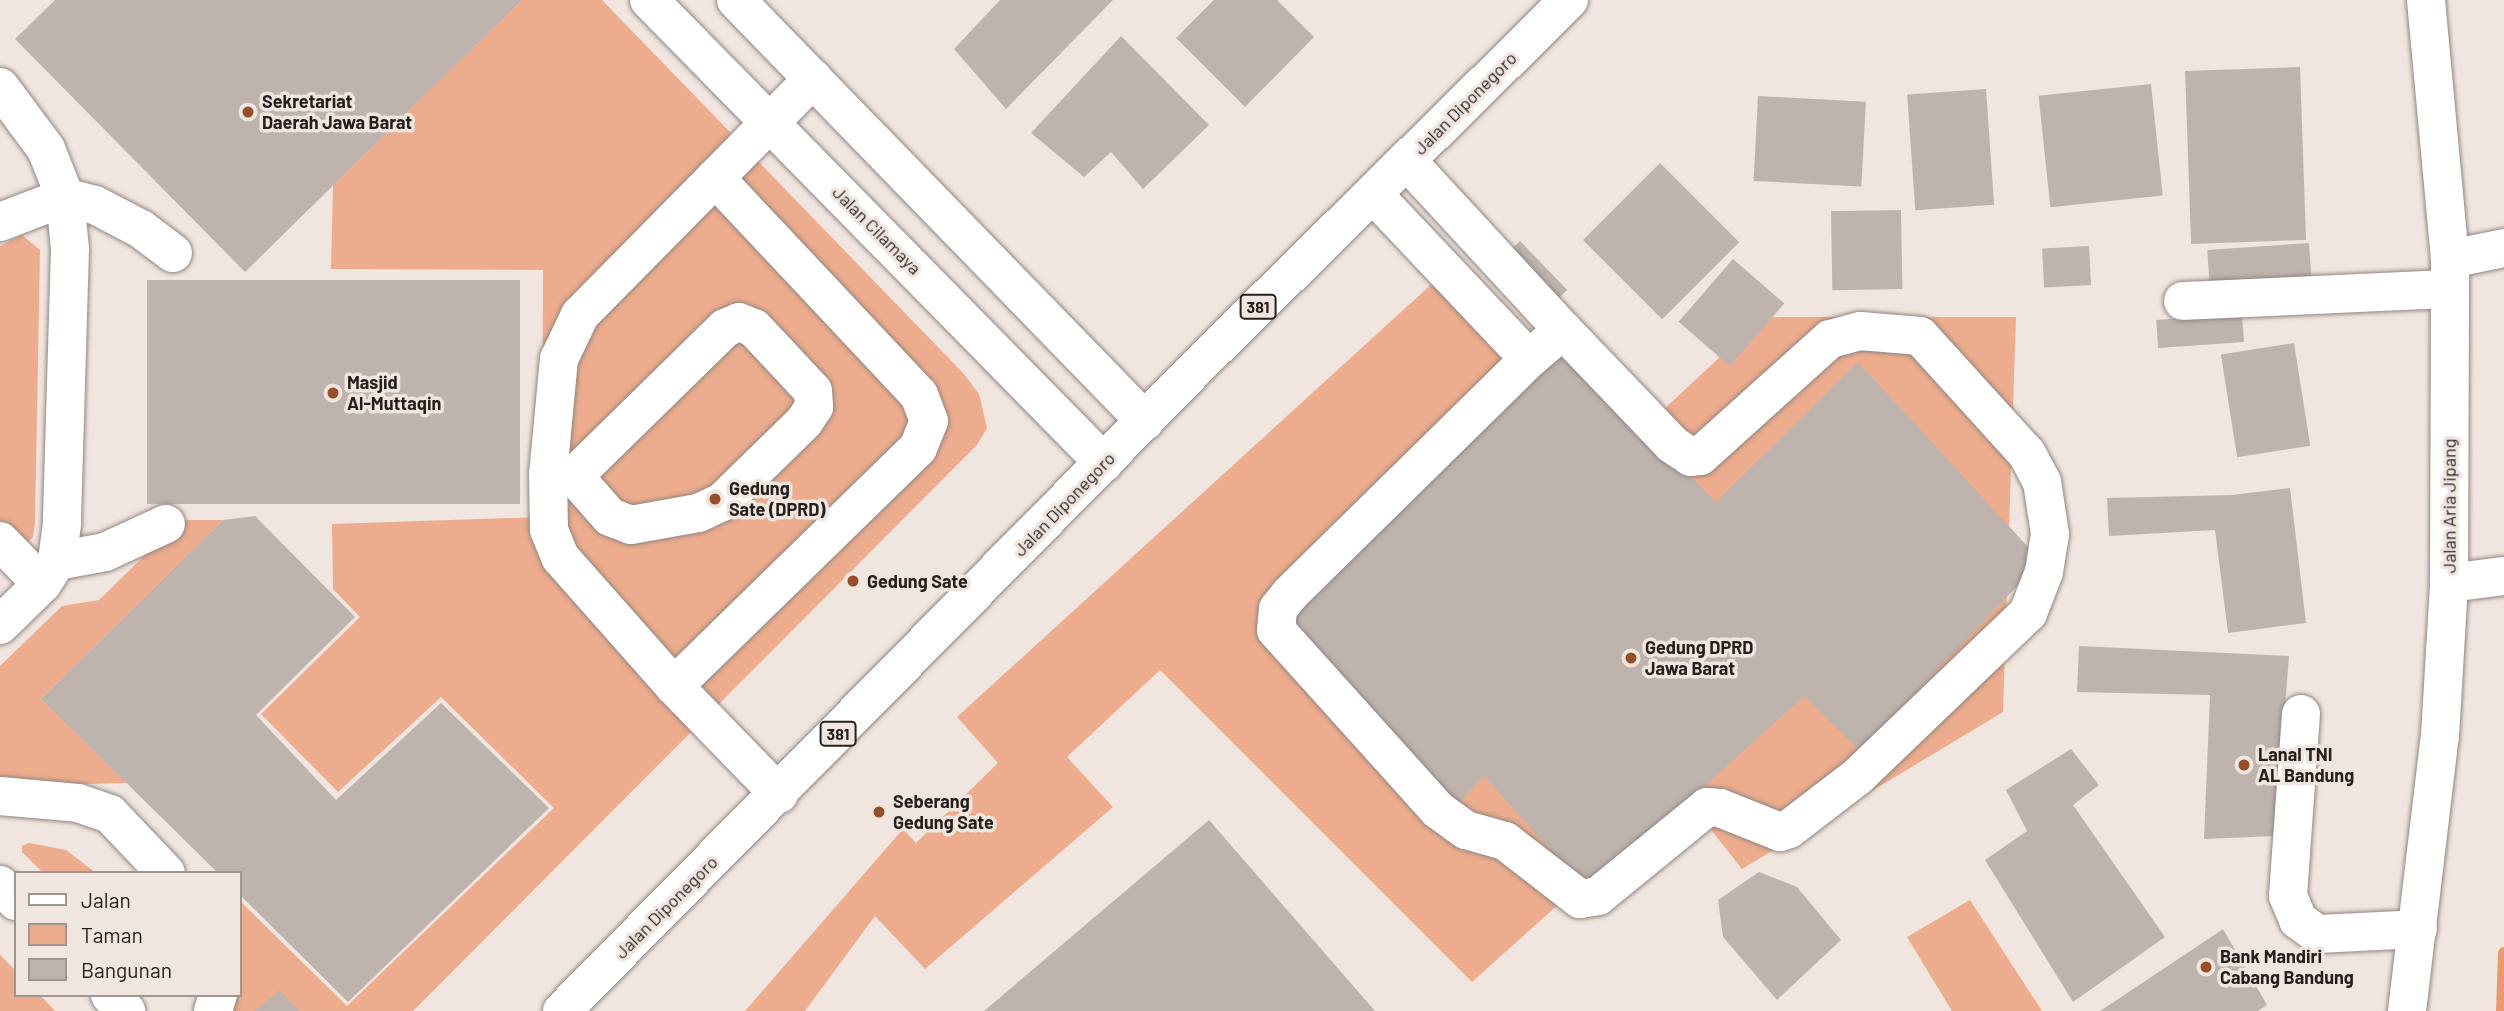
<!DOCTYPE html>
<html>
<head>
<meta charset="utf-8">
<style>
  body { margin:0 }
  #map { position:relative; width:2504px; height:1011px; overflow:hidden; background:#f1e5df; font-family:Barlow,sans-serif }
  div>[style] { position:absolute }
  .green>* { inset:0; background:#edac8d }
  .stream>* { height:12px; margin:-6px; padding:0 6px; transform-origin:6px; border-radius:6px; background:#ea986e }
  .building>* { inset:0; background:#bfb3ae; transform-origin:0 0 }
  .roads { filter:drop-shadow(0 0 2px #918681) drop-shadow(0 0 2px #918681) }
  .minor>* { height:38px; margin:-19px; padding:0 19px; transform-origin:19px; border-radius:19px; background:#fff }
  .major>* { height:38px; margin:-19px; padding:0 19px; transform-origin:19px; border-radius:19px; background:#fff }
  .dots>* { width:19px; height:19px; translate:-50% -50%; box-sizing:border-box; border:4px solid #f1e5df; border-radius:50% }
  span { translate:-50% -50%; white-space:nowrap; text-align:center; line-height:1.15; -webkit-text-stroke:7px #f1e5df; paint-order:stroke }
  .shield-label span { padding:2px 5px; background:#f1e5df; border:2px solid; border-radius:5px; -webkit-text-stroke-width:0 }
  .shield-label { font-size:16px; color:#25201e; font-weight:700 }
  .poi-label { font-size:18px; color:#25201e; font-weight:700 }
  .left { translate:0 -50%; text-align:left }
  .street-label { font-size:18px; color:#25201e }
  .legend { position:absolute; left:14px; top:871px; width:228px; height:126px; box-sizing:border-box; background:#f1e5df; border:2px solid #9f9692; margin:0; padding:9px 12px; list-style:none; font-size:21px; color:#25201e }
  .legend li { display:flex; align-items:center; gap:14px; height:35px }
  .legend b { width:35px; border:2px solid #9f9692 }
</style>
</head>
<body>
<div id="map">
  <div class="green">
    <i style="clip-path:polygon(522px 0,602px 0,964px 374px,979px 394px,987px 428px,977px 445px,413px 1011px,232px 1011px,232px 995px,240px 995px,240px 901px,347px 1006px,554px 808px,441px 697px,338px 792px,261px 714px,360px 617px,333px 589px,332px 524px,542px 517px,543px 270px,331px 269px,333px 185px)"></i>
    <i style="clip-path:polygon(22px 235px,40px 250px,35px 523px,33px 537px,26px 544px,0 535px,0 246px)"></i>
    <i style="clip-path:polygon(1458px 260px,1634px 437px,1763px 317px,2016px 317px,2003px 712px,1742px 869px,1682px 793px,1472px 982px,1160px 670px,1067px 757px,1113px 807px,925px 969px,875px 916px,805px 1011px,745px 1011px,903px 829px,916px 843px,998px 763px,957px 717px)"></i>
    <i style="clip-path:polygon(181px 520px,223px 520px,41px 699px,127px 783px,0 786px,0 666px,62px 606px,99px 600px)"></i>
    <i style="clip-path:polygon(29px 843px,66px 850px,96px 873px,43px 873px,22px 852px,22px 846px)"></i>
    <i style="clip-path:polygon(1970px 900px,2042px 1011px,1952px 1011px,1907px 937px)"></i>
    <i style="clip-path:polygon(0 955px,16px 971px,16px 995px,40px 995px,55px 1011px,0 1011px)"></i>
  </div>
  <div class="stream">
    <i style="left:2502px;top:1011px;width:58px;rotate:-88deg"></i>
  </div>
  <div class="building">
    <i style="clip-path:polygon(55px 0,522px 0,245px 272px,15px 39px)"></i>
    <i style="clip-path:polygon(1000px 0,1113px 0,1006px 109px,954px 49px)"></i>
    <i style="clip-path:polygon(1214px 0,1277px 0,1314px 37px,1245px 107px,1176px 38px)"></i>
    <i style="clip-path:polygon(1121px 36px,1209px 125px,1143px 189px,1111px 152px,1084px 177px,1031px 133px)"></i>
    <i style="left:2300px;top:67px;width:173px;height:115px;rotate:88deg"></i>
    <i style="left:2151px;top:84px;width:112px;height:113px;rotate:84deg"></i>
    <i style="left:1986px;top:89px;width:116px;height:79px;rotate:86deg"></i>
    <i style="left:1758px;top:96px;width:108px;height:85px;rotate:3deg"></i>
    <i style="left:1660px;top:163px;width:112px;height:109px;rotate:45deg"></i>
    <i style="left:1901px;top:210px;width:79px;height:70px;rotate:89deg"></i>
    <i style="left:1520px;top:241px;width:68px;height:22px;rotate:46deg"></i>
    <i style="left:2309px;top:243px;width:44px;height:102px;rotate:86deg"></i>
    <i style="left:2089px;top:246px;width:39px;height:47px;rotate:87deg"></i>
    <i style="left:1733px;top:259px;width:68px;height:83px;rotate:41deg"></i>
    <i style="left:520px;top:280px;width:224px;height:373px;rotate:90deg"></i>
    <i style="left:2242px;top:314px;width:28px;height:86px;rotate:86deg"></i>
    <i style="left:2294px;top:343px;width:104px;height:74px;rotate:81deg"></i>
    <i style="clip-path:polygon(1566px 350px,1716px 502px,1858px 362px,2041px 561px,1860px 751px,1804px 696px,1588px 892px,1484px 776px,1455px 807px,1278px 621px)"></i>
    <i style="clip-path:polygon(2290px 488px,2306px 623px,2228px 633px,2215px 530px,2109px 536px,2107px 498px,2232px 495px)"></i>
    <i style="clip-path:polygon(255px 516px,355px 617px,256px 715px,336px 800px,441px 703px,549px 808px,348px 1002px,240px 895px,240px 873px,218px 873px,41px 699px,223px 520px)"></i>
    <i style="clip-path:polygon(2079px 646px,2289px 656px,2275px 836px,2204px 839px,2210px 695px,2077px 692px)"></i>
    <i style="clip-path:polygon(2071px 749px,2099px 785px,2073px 805px,2165px 937px,2073px 1002px,1985px 860px,2027px 831px,2006px 790px)"></i>
    <i style="clip-path:polygon(1209px 820px,1375px 1011px,984px 1011px)"></i>
    <i style="clip-path:polygon(1759px 872px,1797px 887px,1841px 940px,1777px 1000px,1723px 937px,1718px 900px)"></i>
    <i style="clip-path:polygon(2223px 929px,2267px 1005px,2258px 1011px,2100px 1011px)"></i>
    <i style="clip-path:polygon(280px 990px,299px 1011px,255px 1011px)"></i>
  </div>
  <div class="roads">
    <div class="minor">
      <i style="left:649px;top:0;width:649px;rotate:45.5deg"></i>
      <i style="left:736px;top:0;width:587px;rotate:45.83deg"></i>
      <i style="left:0;top:87px;width:77px;rotate:53.4deg"></i>
      <i style="left:46px;top:149px;width:52px;rotate:68.4deg"></i>
      <i style="left:65px;top:197px;width:52px;rotate:84.5deg"></i>
      <i style="left:70px;top:249px;width:275px;rotate:91.7deg"></i>
      <i style="left:62px;top:524px;width:37px;rotate:98deg"></i>
      <i style="left:57px;top:561px;width:27px;rotate:123deg"></i>
      <i style="left:1407px;top:161px;width:230px;rotate:47.3deg"></i>
      <i style="left:1373px;top:194px;width:227px;rotate:46.6deg"></i>
      <i style="left:1529px;top:359px;width:335px;rotate:135.5deg"></i>
      <i style="left:1290px;top:594px;width:19px;rotate:129deg"></i>
      <i style="left:1278px;top:609px;width:21px;rotate:95deg"></i>
      <i style="left:1276px;top:630px;width:242px;rotate:48deg"></i>
      <i style="left:1438px;top:810px;width:34px;rotate:36deg"></i>
      <i style="left:1466px;top:830px;width:41px;rotate:15.8deg"></i>
      <i style="left:1505px;top:841px;width:95px;rotate:37.7deg"></i>
      <i style="left:1580px;top:899px;width:18px;rotate:-9deg"></i>
      <i style="left:1598px;top:896px;width:141px;rotate:-39.2deg"></i>
      <i style="left:1707px;top:807px;width:13px;rotate:4deg"></i>
      <i style="left:1720px;top:808px;width:65px;rotate:21.8deg"></i>
      <i style="left:1780px;top:832px;width:9px;rotate:-18deg"></i>
      <i style="left:1789px;top:829px;width:87px;rotate:-37.5deg"></i>
      <i style="left:1858px;top:776px;width:236px;rotate:-43.8deg"></i>
      <i style="left:2028px;top:613px;width:44px;rotate:-68.7deg"></i>
      <i style="left:2044px;top:572px;width:38px;rotate:-81deg"></i>
      <i style="left:2050px;top:534px;width:53px;rotate:-98.7deg"></i>
      <i style="left:2042px;top:482px;width:32px;rotate:-118deg"></i>
      <i style="left:2027px;top:454px;width:159px;rotate:-132.2deg"></i>
      <i style="left:1920px;top:336px;width:60px;rotate:-175.2deg"></i>
      <i style="left:1860px;top:331px;width:31px;rotate:165deg"></i>
      <i style="left:1830px;top:339px;width:175px;rotate:138deg"></i>
      <i style="left:1700px;top:456px;width:9px;rotate:174deg"></i>
      <i style="left:1691px;top:457px;width:23px;rotate:-146deg"></i>
      <i style="left:1672px;top:444px;width:158px;rotate:-133.7deg"></i>
      <i style="left:1563px;top:330px;width:45px;rotate:139.5deg"></i>
      <i style="left:0;top:222px;width:70px;rotate:-21deg"></i>
      <i style="left:65px;top:197px;width:31px;rotate:15deg"></i>
      <i style="left:95px;top:205px;width:52px;rotate:27.6deg"></i>
      <i style="left:141px;top:229px;width:40px;rotate:37deg"></i>
      <i style="left:2450px;top:259px;width:55px;rotate:-11.5deg"></i>
      <i style="left:2183px;top:301px;width:267px;rotate:-2.6deg"></i>
      <i style="left:548px;top:475px;width:26px;rotate:2deg"></i>
      <i style="left:574px;top:476px;width:211px;rotate:-44.4deg"></i>
      <i style="left:725px;top:328px;width:15px;rotate:-23deg"></i>
      <i style="left:739px;top:322px;width:16px;rotate:22deg"></i>
      <i style="left:754px;top:328px;width:86px;rotate:46.9deg"></i>
      <i style="left:813px;top:391px;width:16px;rotate:86deg"></i>
      <i style="left:814px;top:407px;width:18px;rotate:124deg"></i>
      <i style="left:804px;top:422px;width:115px;rotate:135.7deg"></i>
      <i style="left:722px;top:502px;width:26px;rotate:155deg"></i>
      <i style="left:698px;top:513px;width:68px;rotate:169.8deg"></i>
      <i style="left:631px;top:525px;width:22px;rotate:-159deg"></i>
      <i style="left:610px;top:517px;width:55px;rotate:-131.3deg"></i>
      <i style="left:0;top:541px;width:60px;rotate:45.7deg"></i>
      <i style="left:42px;top:584px;width:59px;rotate:135.7deg"></i>
      <i style="left:57px;top:561px;width:49px;rotate:-10.6deg"></i>
      <i style="left:105px;top:552px;width:67px;rotate:-24.7deg"></i>
      <i style="left:2449px;top:583px;width:55px;rotate:-7.3deg"></i>
      <i style="left:674px;top:686px;width:341px;rotate:-44.3deg"></i>
      <i style="left:918px;top:448px;width:29px;rotate:-68deg"></i>
      <i style="left:929px;top:421px;width:28px;rotate:-111deg"></i>
      <i style="left:919px;top:395px;width:298px;rotate:-133.2deg"></i>
      <i style="left:2301px;top:714px;width:182px;rotate:94.1deg"></i>
      <i style="left:2288px;top:896px;width:26px;rotate:67deg"></i>
      <i style="left:2298px;top:920px;width:24px;rotate:36deg"></i>
      <i style="left:2317px;top:934px;width:101px;rotate:-2.8deg"></i>
      <i style="left:779px;top:794px;width:151px;rotate:-134.2deg"></i>
      <i style="left:674px;top:686px;width:172px;rotate:-131.5deg"></i>
      <i style="left:560px;top:557px;width:29px;rotate:-112deg"></i>
      <i style="left:549px;top:530px;width:55px;rotate:-91deg"></i>
      <i style="left:548px;top:475px;width:117px;rotate:-84.6deg"></i>
      <i style="left:559px;top:359px;width:49px;rotate:-64.5deg"></i>
      <i style="left:580px;top:315px;width:332px;rotate:-45.4deg"></i>
      <i style="left:0;top:796px;width:78px;rotate:5.1deg"></i>
      <i style="left:78px;top:803px;width:34px;rotate:19deg"></i>
      <i style="left:110px;top:814px;width:81px;rotate:46.5deg"></i>
      <i style="left:0;top:885px;width:23px;rotate:45deg"></i>
      <i style="left:110px;top:995px;width:23px;rotate:45deg"></i>
      <i style="left:213px;top:1011px;width:17px;rotate:-73deg"></i>
      <i style="left:2407px;top:1011px;width:277px;rotate:-83.2deg"></i>
      <i style="left:2440px;top:736px;width:153px;rotate:-86.6deg"></i>
      <i style="left:2449px;top:583px;width:324px;rotate:-89.8deg"></i>
      <i style="left:2450px;top:259px;width:260px;rotate:-95.3deg"></i>
    </div>
    <div class="major">
      <i style="left:562px;top:1011px;width:916px;rotate:-45.4deg"></i>
      <i style="left:1205px;top:359px;width:511px;rotate:-44.6deg"></i>
    </div>
  </div>
  <div class="dots">
    <i style="left:248px;top:112px;background:#964f29"></i>
    <i style="left:333px;top:393px;background:#964f29"></i>
    <i style="left:715px;top:499px;background:#964f29"></i>
    <i style="left:853px;top:581px;background:#964f29"></i>
    <i style="left:1631px;top:658px;background:#964f29"></i>
    <i style="left:2244px;top:765px;background:#964f29"></i>
    <i style="left:879px;top:812px;background:#964f29"></i>
    <i style="left:2206px;top:967px;background:#964f29"></i>
  </div>
  <div class="shield-label">
    <span style="left:1258px;top:307px">381</span>
    <span style="left:838px;top:734px">381</span>
  </div>
  <div class="poi-label">
    <span class="left" style="left:262px;top:112px">Sekretariat<br>Daerah Jawa Barat</span>
    <span class="left" style="left:347px;top:393px">Masjid<br>Al-Muttaqin</span>
    <span class="left" style="left:729px;top:499px">Gedung<br>Sate (DPRD)</span>
    <span class="left" style="left:867px;top:581px">Gedung Sate</span>
    <span class="left" style="left:1645px;top:658px">Gedung DPRD<br>Jawa Barat</span>
    <span class="left" style="left:2258px;top:765px">Lanal TNI<br>AL Bandung</span>
    <span class="left" style="left:893px;top:812px">Seberang<br>Gedung Sate</span>
    <span class="left" style="left:2220px;top:967px">Bank Mandiri<br>Cabang Bandung</span>
  </div>
  <div class="street-label">
    <span style="left:1465px;top:103px;rotate:-45deg">Jalan Diponegoro</span>
    <span style="left:877px;top:230px;rotate:45deg">Jalan Cilamaya</span>
    <span style="left:1064px;top:504px;rotate:-46deg">Jalan Diponegoro</span>
    <span style="left:2449px;top:506px;rotate:-90deg">Jalan Aria Jipang</span>
    <span style="left:666px;top:907px;rotate:-45deg">Jalan Diponegoro</span>
  </div>
  <ul class="legend">
  <li><b style="height:9px;background:#fff"></b>Jalan</li>
  <li><b style="height:19px;background:#edac8d"></b>Taman</li>
  <li><b style="height:19px;background:#bfb3ae"></b>Bangunan</li>
  </ul>
</div>
</body>
</html>
